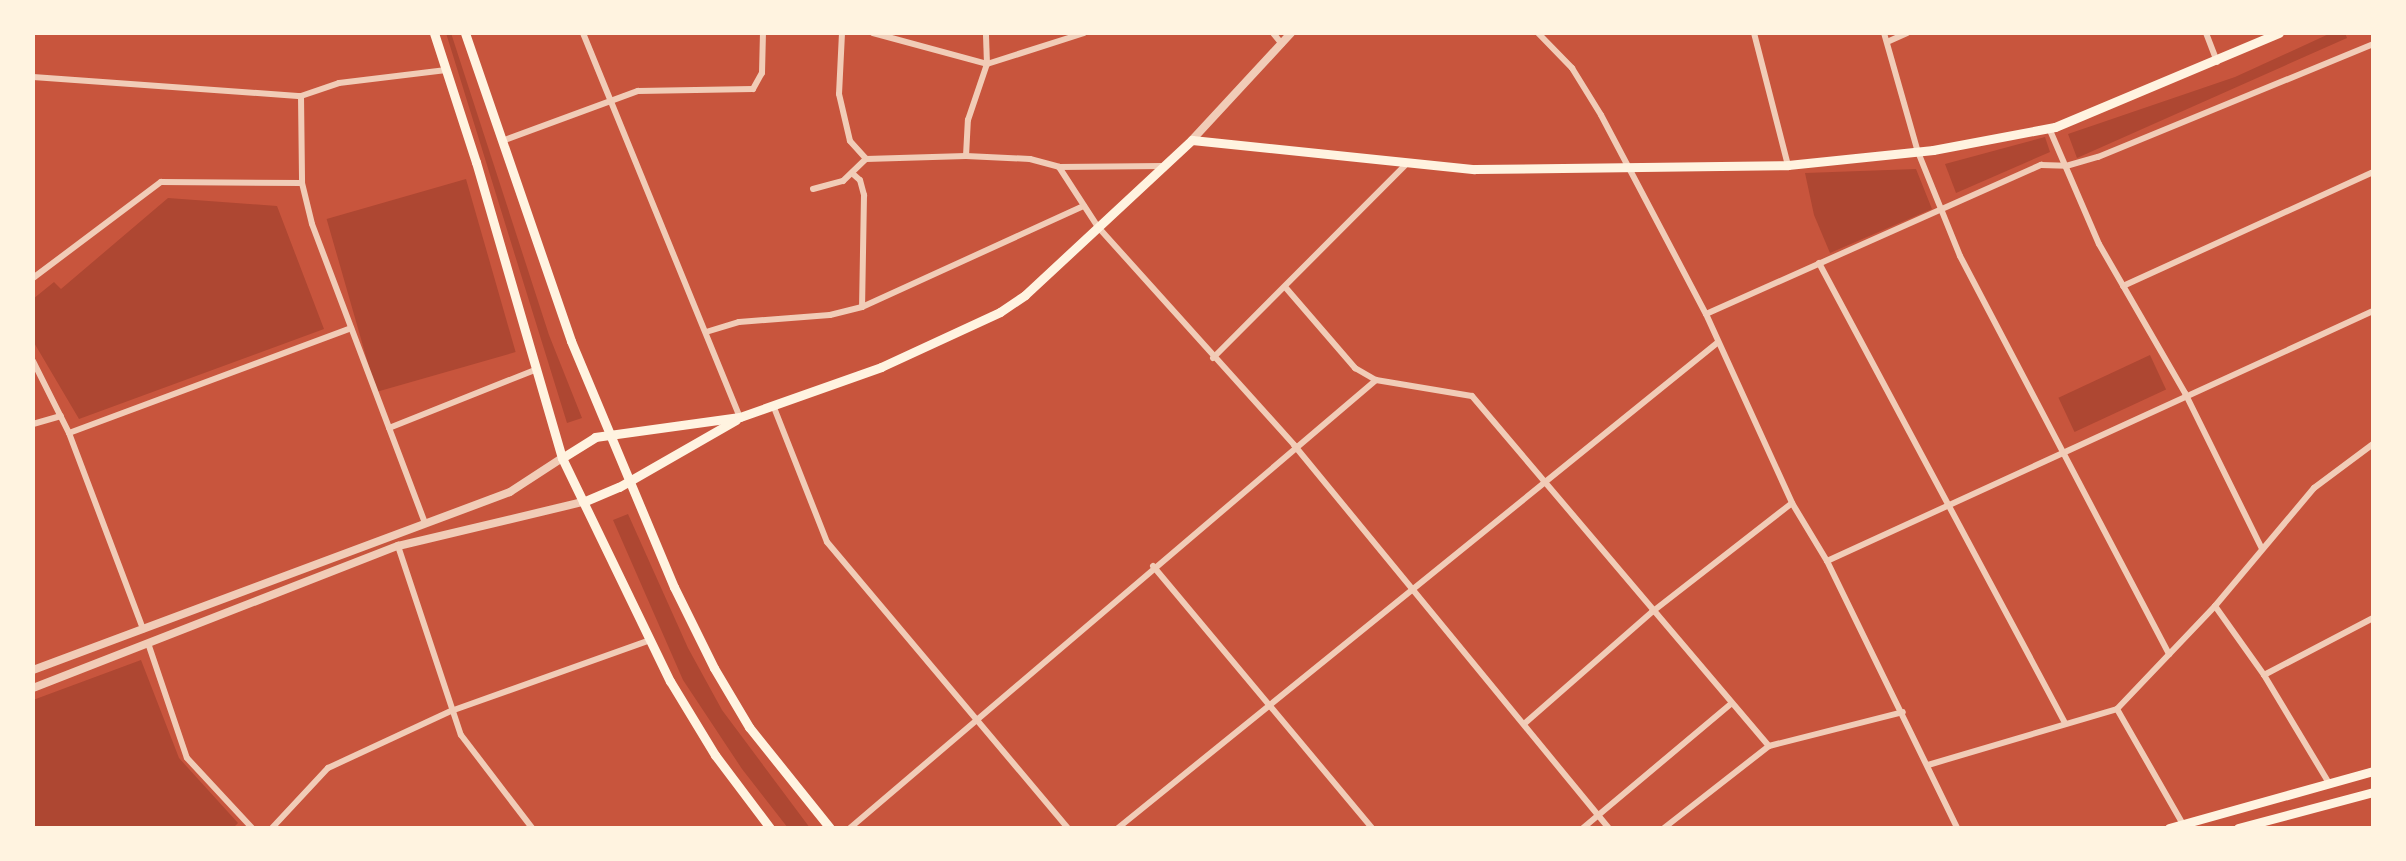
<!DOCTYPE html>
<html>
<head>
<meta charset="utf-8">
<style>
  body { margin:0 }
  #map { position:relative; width:2406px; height:861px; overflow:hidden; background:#c8553d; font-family:"Golos Text",sans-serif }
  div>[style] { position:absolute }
  .green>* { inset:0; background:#ae4732; transform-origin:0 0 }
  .minor>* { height:6px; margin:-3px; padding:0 3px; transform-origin:3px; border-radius:3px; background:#f1ccb7 }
  .tertiary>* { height:8px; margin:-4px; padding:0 4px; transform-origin:4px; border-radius:4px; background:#f1ccb7 }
  .secondary>* { height:9px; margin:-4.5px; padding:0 4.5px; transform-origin:4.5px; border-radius:4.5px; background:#fff3e0 }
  span { translate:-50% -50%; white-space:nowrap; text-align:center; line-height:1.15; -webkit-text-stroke:6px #fff3e0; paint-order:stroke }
  .frame { position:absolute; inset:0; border:35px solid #fff3e0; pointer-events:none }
</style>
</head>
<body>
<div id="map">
  <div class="green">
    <i style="clip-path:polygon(446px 33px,451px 33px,549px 335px,582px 418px,567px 423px)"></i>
    <i style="clip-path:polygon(2331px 33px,2345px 33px,2347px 38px,2077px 158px,2068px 134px,2235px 77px)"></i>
    <i style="clip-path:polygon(2045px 137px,2050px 152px,1956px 193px,1945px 164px)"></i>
    <i style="clip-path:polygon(1916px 169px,1932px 209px,1830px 253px,1814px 215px,1805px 173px)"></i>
    <i style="left:466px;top:179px;width:180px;height:145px;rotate:74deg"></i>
    <i style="clip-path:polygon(168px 198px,277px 206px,324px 329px,79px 419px,33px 341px,33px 299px,54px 282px,61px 289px)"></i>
    <i style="left:2150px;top:355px;width:38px;height:101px;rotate:65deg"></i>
    <i style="clip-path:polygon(628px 514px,688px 648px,722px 710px,810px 828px,788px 828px,742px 769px,683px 680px,613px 520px)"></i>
    <i style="clip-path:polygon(141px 660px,179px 758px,238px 823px,233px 828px,33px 828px,33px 700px)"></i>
  </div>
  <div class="minor">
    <i style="left:583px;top:33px;width:415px;rotate:67.8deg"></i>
    <i style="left:842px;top:33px;width:61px;rotate:92.8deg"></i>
    <i style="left:839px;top:94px;width:48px;rotate:76.8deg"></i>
    <i style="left:850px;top:141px;width:24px;rotate:48deg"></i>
    <i style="left:873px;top:33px;width:118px;rotate:15.2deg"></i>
    <i style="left:1273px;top:33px;width:14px;rotate:51deg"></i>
    <i style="left:1538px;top:33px;width:49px;rotate:45.8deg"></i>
    <i style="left:1572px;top:68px;width:55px;rotate:58.3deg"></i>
    <i style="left:1601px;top:115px;width:225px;rotate:62.2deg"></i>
    <i style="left:1706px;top:314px;width:208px;rotate:65.5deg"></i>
    <i style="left:1792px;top:503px;width:68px;rotate:58.9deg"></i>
    <i style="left:1827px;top:561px;width:297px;rotate:64deg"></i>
    <i style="left:1754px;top:33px;width:136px;rotate:75.6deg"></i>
    <i style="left:1884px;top:33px;width:124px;rotate:74.1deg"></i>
    <i style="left:1918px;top:152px;width:112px;rotate:68deg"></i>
    <i style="left:1960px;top:256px;width:450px;rotate:62.3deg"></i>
    <i style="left:2206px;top:33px;width:31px;rotate:69deg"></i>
    <i style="left:1887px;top:42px;width:22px;rotate:-24deg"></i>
    <i style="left:987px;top:64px;width:102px;rotate:-17.7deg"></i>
    <i style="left:33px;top:77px;width:269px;rotate:4.1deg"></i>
    <i style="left:301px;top:96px;width:40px;rotate:-18.9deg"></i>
    <i style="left:339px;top:83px;width:108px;rotate:-6.9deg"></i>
    <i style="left:301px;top:96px;width:87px;rotate:89.3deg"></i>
    <i style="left:302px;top:183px;width:42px;rotate:76.3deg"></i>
    <i style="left:312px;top:224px;width:316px;rotate:69.3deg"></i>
    <i style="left:2049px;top:128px;width:126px;rotate:66.7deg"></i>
    <i style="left:2099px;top:244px;width:172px;rotate:60deg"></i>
    <i style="left:2185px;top:393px;width:174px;rotate:63.7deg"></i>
    <i style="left:502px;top:141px;width:145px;rotate:-20.2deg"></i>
    <i style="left:638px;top:91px;width:115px;rotate:-1deg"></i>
    <i style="left:753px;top:89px;width:18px;rotate:-61deg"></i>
    <i style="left:762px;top:73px;width:40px;rotate:-88.6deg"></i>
    <i style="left:966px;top:156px;width:36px;rotate:-87deg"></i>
    <i style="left:968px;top:120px;width:59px;rotate:-71.3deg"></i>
    <i style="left:987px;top:64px;width:31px;rotate:-92deg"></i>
    <i style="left:866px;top:159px;width:100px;rotate:-1.7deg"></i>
    <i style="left:966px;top:156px;width:64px;rotate:2.7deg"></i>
    <i style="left:1030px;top:159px;width:30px;rotate:15deg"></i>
    <i style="left:1059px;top:167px;width:104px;rotate:-0.6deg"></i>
    <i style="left:1059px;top:167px;width:72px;rotate:57deg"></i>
    <i style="left:1098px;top:227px;width:293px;rotate:48deg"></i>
    <i style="left:1294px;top:445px;width:496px;rotate:50.6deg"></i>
    <i style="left:853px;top:174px;width:9px;rotate:41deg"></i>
    <i style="left:860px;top:180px;width:16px;rotate:75deg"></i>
    <i style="left:864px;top:195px;width:112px;rotate:91deg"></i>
    <i style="left:813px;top:189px;width:31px;rotate:-15deg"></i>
    <i style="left:843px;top:181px;width:32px;rotate:-44deg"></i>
    <i style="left:1819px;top:263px;width:522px;rotate:61.86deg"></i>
    <i style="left:33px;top:278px;width:160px;rotate:-36.9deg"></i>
    <i style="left:161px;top:182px;width:141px;rotate:0.4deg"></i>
    <i style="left:2123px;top:286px;width:275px;rotate:-24.5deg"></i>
    <i style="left:1286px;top:288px;width:106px;rotate:49.2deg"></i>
    <i style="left:1355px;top:368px;width:24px;rotate:30deg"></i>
    <i style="left:1376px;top:380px;width:97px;rotate:9.5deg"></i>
    <i style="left:1472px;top:396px;width:459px;rotate:49.7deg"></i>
    <i style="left:1706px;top:314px;width:367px;rotate:-24deg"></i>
    <i style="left:2041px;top:165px;width:25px;rotate:2deg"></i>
    <i style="left:2066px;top:166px;width:33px;rotate:-16deg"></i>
    <i style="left:2098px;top:157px;width:297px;rotate:-22.3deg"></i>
    <i style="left:706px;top:332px;width:34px;rotate:-17deg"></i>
    <i style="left:739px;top:322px;width:91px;rotate:-4.4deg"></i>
    <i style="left:830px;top:315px;width:33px;rotate:-14deg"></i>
    <i style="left:862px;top:307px;width:244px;rotate:-24.5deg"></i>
    <i style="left:1213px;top:358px;width:272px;rotate:-45.1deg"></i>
    <i style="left:33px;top:361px;width:80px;rotate:63.4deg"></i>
    <i style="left:69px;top:433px;width:210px;rotate:69.3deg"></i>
    <i style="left:773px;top:405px;width:147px;rotate:68.5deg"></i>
    <i style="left:827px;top:542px;width:374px;rotate:49.9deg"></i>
    <i style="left:33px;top:424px;width:29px;rotate:-16deg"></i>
    <i style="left:389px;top:428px;width:159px;rotate:-21.7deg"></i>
    <i style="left:69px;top:433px;width:301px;rotate:-20.4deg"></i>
    <i style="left:398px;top:546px;width:199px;rotate:71.6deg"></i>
    <i style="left:461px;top:735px;width:117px;rotate:52.6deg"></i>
    <i style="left:1827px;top:561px;width:601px;rotate:-24.6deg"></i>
    <i style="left:1153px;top:566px;width:341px;rotate:50.1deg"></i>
    <i style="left:2215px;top:606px;width:85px;rotate:54.6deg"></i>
    <i style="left:2264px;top:675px;width:126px;rotate:59deg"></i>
    <i style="left:148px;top:643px;width:121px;rotate:71.3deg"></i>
    <i style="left:187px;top:758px;width:96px;rotate:47.1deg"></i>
    <i style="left:2264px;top:675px;width:123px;rotate:-27.6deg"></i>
    <i style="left:2117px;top:709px;width:135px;rotate:60.2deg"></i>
    <i style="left:1524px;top:724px;width:170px;rotate:-41.2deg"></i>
    <i style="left:1652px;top:612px;width:177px;rotate:-37.9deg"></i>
    <i style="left:1928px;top:765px;width:197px;rotate:-16.5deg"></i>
    <i style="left:2117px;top:709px;width:142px;rotate:-46.4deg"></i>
    <i style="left:2215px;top:606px;width:154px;rotate:-50deg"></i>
    <i style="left:2314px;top:488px;width:74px;rotate:-36.7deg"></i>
    <i style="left:272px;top:828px;width:82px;rotate:-47deg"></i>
    <i style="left:328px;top:768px;width:136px;rotate:-24.9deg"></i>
    <i style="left:451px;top:711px;width:209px;rotate:-19.6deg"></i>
    <i style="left:850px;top:828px;width:691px;rotate:-40.42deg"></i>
    <i style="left:1118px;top:828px;width:771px;rotate:-39deg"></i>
    <i style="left:1583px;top:828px;width:194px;rotate:-40deg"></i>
    <i style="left:1664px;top:828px;width:133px;rotate:-38deg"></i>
    <i style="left:1769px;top:746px;width:138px;rotate:-14.2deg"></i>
  </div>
  <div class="tertiary">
    <i style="left:1192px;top:140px;width:146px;rotate:-47.2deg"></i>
    <i style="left:33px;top:670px;width:509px;rotate:-20.46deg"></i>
    <i style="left:510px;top:492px;width:62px;rotate:-33.2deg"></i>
    <i style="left:33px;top:688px;width:392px;rotate:-21.3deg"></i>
    <i style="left:398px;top:546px;width:190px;rotate:-13.4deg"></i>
  </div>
  <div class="secondary">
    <i style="left:434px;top:33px;width:136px;rotate:72deg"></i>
    <i style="left:476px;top:162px;width:308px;rotate:73.8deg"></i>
    <i style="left:562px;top:458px;width:248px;rotate:64.2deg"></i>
    <i style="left:670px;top:681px;width:87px;rotate:58.7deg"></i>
    <i style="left:715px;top:755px;width:91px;rotate:53deg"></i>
    <i style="left:465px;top:33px;width:326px;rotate:71deg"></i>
    <i style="left:571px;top:341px;width:267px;rotate:67.3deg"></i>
    <i style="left:674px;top:587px;width:90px;rotate:63.7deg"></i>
    <i style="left:714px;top:668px;width:69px;rotate:59.3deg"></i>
    <i style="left:749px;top:727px;width:129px;rotate:51.3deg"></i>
    <i style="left:562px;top:458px;width:39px;rotate:-32deg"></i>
    <i style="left:595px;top:437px;width:146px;rotate:-7.9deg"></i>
    <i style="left:740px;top:417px;width:150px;rotate:-19.5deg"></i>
    <i style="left:881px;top:367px;width:131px;rotate:-24.8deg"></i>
    <i style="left:1000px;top:312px;width:30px;rotate:-34deg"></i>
    <i style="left:1025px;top:295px;width:228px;rotate:-42.9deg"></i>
    <i style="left:1192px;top:140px;width:284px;rotate:5.9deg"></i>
    <i style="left:1475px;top:169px;width:313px;rotate:-0.7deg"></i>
    <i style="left:1788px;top:165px;width:146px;rotate:-5.9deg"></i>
    <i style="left:1933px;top:150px;width:124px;rotate:-10.7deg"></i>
    <i style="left:2055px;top:127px;width:243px;rotate:-22.8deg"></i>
    <i style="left:583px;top:502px;width:39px;rotate:-23deg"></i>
    <i style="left:619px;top:487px;width:135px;rotate:-29.8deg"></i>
    <i style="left:2169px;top:828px;width:212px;rotate:-15.6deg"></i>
    <i style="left:2238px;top:828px;width:140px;rotate:-14.9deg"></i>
  </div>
  <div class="frame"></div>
</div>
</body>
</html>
